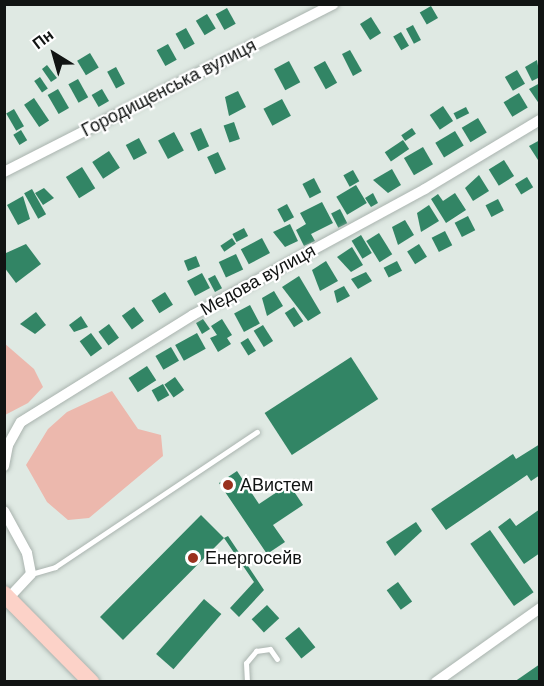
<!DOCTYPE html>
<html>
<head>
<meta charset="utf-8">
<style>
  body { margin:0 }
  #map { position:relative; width:544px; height:686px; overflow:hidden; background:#dfe9e3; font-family:Arial,sans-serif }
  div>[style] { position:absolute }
  .green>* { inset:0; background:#ecb8ad }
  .building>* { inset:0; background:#328565; transform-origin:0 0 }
  .roads { filter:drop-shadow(0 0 2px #a9b3ae) drop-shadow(0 0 2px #a9b3ae) }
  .service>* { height:5px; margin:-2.5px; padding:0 2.5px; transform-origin:2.5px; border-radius:2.5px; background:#fff }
  .minor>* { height:10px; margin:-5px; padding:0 5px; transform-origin:5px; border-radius:5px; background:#fff }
  .primary>* { height:16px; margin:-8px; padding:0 8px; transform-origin:8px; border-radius:8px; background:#fcd2c8 }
  .dots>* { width:16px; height:16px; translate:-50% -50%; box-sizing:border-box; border:3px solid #fff; border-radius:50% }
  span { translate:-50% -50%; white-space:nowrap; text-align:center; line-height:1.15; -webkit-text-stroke:4.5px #fff; paint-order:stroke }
  .street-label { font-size:18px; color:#111413 }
  .poi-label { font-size:18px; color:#111413 }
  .left { translate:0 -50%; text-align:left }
  .frame { position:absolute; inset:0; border:6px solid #111413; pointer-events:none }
  .north { position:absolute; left:24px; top:24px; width:60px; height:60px; -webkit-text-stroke:4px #fff; paint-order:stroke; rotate:323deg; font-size:16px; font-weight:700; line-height:24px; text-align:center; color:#111413 }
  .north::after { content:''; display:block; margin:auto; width:21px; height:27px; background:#111413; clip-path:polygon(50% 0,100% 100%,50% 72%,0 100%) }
</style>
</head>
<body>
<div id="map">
  <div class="green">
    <i style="clip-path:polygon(4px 343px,34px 369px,43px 387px,28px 403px,5px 415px)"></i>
    <i style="clip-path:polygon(112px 391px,138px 429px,161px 435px,163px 456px,89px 518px,68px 520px,47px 502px,26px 465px,48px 429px,67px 412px)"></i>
  </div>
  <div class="building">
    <i style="left:431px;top:6px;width:14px;height:13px;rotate:60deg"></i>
    <i style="left:227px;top:8px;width:18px;height:13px;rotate:61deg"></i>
    <i style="left:207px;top:14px;width:17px;height:13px;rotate:59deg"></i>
    <i style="left:371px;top:17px;width:19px;height:13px;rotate:58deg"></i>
    <i style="left:413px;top:25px;width:17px;height:8px;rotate:62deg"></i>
    <i style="left:186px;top:28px;width:18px;height:12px;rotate:61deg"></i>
    <i style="left:401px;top:32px;width:16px;height:9px;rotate:60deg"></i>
    <i style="left:168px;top:44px;width:18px;height:13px;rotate:61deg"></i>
    <i style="clip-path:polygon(350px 50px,362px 71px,353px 76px,342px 54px)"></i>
    <i style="left:90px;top:53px;width:17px;height:15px;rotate:59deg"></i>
    <i style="clip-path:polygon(537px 60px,540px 77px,532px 81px,525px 67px)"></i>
    <i style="left:289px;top:61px;width:24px;height:17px;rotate:62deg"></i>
    <i style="left:325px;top:61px;width:25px;height:13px;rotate:61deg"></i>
    <i style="clip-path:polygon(47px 65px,57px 78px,51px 82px,42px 69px)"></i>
    <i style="left:116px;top:67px;width:19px;height:10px;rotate:62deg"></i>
    <i style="left:517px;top:70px;width:16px;height:14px;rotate:60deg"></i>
    <i style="left:40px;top:77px;width:14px;height:7px;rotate:56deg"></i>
    <i style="left:78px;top:79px;width:21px;height:11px;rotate:61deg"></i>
    <i style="clip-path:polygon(540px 83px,540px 105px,529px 89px)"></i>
    <i style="left:58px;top:89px;width:22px;height:12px;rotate:60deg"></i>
    <i style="left:102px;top:89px;width:14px;height:12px;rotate:60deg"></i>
    <i style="clip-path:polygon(238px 91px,246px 107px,229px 116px,225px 97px)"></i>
    <i style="left:519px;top:93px;width:17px;height:18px;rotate:59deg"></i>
    <i style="left:34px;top:98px;width:27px;height:12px;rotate:56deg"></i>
    <i style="left:282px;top:99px;width:19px;height:21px;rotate:62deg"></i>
    <i style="left:443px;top:106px;width:18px;height:16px;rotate:56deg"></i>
    <i style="left:466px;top:107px;width:7px;height:14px;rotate:63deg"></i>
    <i style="left:14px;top:109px;width:20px;height:9px;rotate:60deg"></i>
    <i style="left:478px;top:118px;width:17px;height:19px;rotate:59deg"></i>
    <i style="left:234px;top:122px;width:18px;height:11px;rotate:71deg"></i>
    <i style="left:201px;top:128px;width:20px;height:12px;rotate:66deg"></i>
    <i style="left:412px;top:128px;width:7px;height:13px;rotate:56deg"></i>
    <i style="left:21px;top:130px;width:12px;height:9px;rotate:59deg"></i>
    <i style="left:455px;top:131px;width:17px;height:23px;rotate:59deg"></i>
    <i style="left:174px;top:132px;width:21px;height:18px;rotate:62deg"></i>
    <i style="left:139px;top:138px;width:17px;height:15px;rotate:62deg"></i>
    <i style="left:403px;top:140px;width:11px;height:22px;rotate:56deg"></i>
    <i style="clip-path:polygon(540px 140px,540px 159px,538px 160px,529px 146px)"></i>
    <i style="left:423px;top:147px;width:20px;height:22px;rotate:60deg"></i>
    <i style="left:109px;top:151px;width:20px;height:20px;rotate:57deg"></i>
    <i style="left:218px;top:152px;width:19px;height:12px;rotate:65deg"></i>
    <i style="left:504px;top:160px;width:19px;height:18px;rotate:58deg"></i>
    <i style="left:82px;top:167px;width:25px;height:19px;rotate:58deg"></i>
    <i style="clip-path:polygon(392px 169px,401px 185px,388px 193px,373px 180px)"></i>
    <i style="left:353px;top:170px;width:13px;height:11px;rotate:61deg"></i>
    <i style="clip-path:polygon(479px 175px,489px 191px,473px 201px,465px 188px)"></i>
    <i style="left:527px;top:177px;width:12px;height:14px;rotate:59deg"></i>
    <i style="left:314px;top:178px;width:16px;height:13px;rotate:63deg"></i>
    <i style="left:356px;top:185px;width:21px;height:23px;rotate:59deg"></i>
    <i style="clip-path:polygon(44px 188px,54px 198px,43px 205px,35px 193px)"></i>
    <i style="left:32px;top:189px;width:29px;height:9px;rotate:61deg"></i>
    <i style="clip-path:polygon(373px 193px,378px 203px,371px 207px,365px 198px)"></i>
    <i style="clip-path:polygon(455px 193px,466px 210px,446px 223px,431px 199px,438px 194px,443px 201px)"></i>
    <i style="clip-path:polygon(23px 196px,30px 219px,18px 225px,7px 205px)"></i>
    <i style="left:498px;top:199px;width:13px;height:14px;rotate:63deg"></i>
    <i style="clip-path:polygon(322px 202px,333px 223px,311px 234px,315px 241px,304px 246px,296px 230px,306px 224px,300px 213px)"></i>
    <i style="left:287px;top:204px;width:15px;height:11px;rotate:62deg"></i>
    <i style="clip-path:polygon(429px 205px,439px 221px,421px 232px,417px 213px)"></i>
    <i style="left:340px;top:209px;width:16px;height:10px;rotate:63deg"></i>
    <i style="left:468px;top:216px;width:16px;height:15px;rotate:63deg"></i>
    <i style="clip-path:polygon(405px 220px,414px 235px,398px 245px,392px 227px)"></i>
    <i style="clip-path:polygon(290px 224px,298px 241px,285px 247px,273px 232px)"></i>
    <i style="left:244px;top:228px;width:9px;height:13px;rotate:63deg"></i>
    <i style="left:445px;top:231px;width:16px;height:15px;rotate:63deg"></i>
    <i style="left:379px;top:233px;width:25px;height:15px;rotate:58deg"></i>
    <i style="left:361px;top:235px;width:21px;height:11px;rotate:59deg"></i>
    <i style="left:232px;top:238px;width:7px;height:14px;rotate:56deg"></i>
    <i style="left:262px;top:238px;width:17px;height:24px;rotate:62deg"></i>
    <i style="clip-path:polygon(26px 244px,41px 264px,16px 283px,4px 267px,6px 253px)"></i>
    <i style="left:419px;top:244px;width:15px;height:14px;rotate:58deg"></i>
    <i style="clip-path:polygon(352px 247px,363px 265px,351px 272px,337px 257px)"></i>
    <i style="left:236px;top:254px;width:17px;height:19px;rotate:65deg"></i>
    <i style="left:196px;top:256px;width:11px;height:13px;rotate:68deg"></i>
    <i style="clip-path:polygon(326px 261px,338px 281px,320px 291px,312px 270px)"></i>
    <i style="left:397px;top:261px;width:11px;height:15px;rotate:63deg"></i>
    <i style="clip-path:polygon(366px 272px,372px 281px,358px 289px,351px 279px)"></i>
    <i style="left:202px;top:273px;width:17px;height:17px;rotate:62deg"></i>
    <i style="left:215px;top:275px;width:15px;height:8px;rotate:62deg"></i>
    <i style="clip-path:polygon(299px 276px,321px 313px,308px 321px,282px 287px)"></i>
    <i style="clip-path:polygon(344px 286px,350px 296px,337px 303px,334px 291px)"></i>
    <i style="clip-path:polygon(274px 291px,283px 306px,267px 316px,262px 298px)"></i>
    <i style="left:165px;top:292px;width:15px;height:16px;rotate:58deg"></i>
    <i style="left:250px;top:305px;width:21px;height:18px;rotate:62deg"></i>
    <i style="left:134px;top:307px;width:17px;height:15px;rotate:54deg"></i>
    <i style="left:294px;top:307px;width:17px;height:11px;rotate:57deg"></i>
    <i style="clip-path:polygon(36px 312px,46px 325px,35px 334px,20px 324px)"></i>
    <i style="clip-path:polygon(81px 316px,88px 327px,74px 332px,69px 325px)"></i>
    <i style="clip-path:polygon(203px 319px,210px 329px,202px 334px,196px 323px)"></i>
    <i style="clip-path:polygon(222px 319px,232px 335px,227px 338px,231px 344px,218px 352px,210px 338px,217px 335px,211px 326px)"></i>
    <i style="left:109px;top:324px;width:17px;height:13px;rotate:54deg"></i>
    <i style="left:263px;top:325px;width:19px;height:11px;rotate:58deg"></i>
    <i style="left:91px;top:333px;width:19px;height:14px;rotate:54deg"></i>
    <i style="left:197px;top:333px;width:18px;height:25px;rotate:61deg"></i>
    <i style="left:248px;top:338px;width:15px;height:9px;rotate:58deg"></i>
    <i style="left:171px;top:347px;width:16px;height:18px;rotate:60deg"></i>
    <i style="left:351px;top:357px;width:50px;height:103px;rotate:57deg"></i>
    <i style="left:147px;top:366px;width:17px;height:22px;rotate:57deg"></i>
    <i style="left:175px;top:377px;width:16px;height:13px;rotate:55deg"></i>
    <i style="left:163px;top:384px;width:13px;height:13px;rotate:61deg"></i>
    <i style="clip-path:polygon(540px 444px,540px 475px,531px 481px,527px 475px,446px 530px,431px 509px,513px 454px,516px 459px)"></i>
    <i style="clip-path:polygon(237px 471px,259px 504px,289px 484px,303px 505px,273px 525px,285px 542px,267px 554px,219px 483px)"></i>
    <i style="clip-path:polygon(540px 509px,540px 553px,524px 564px,498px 527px,510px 518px,516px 526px)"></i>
    <i style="clip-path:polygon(201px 515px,224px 538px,228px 536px,264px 590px,239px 617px,230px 608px,254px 582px,224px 538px,123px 640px,100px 617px)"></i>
    <i style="clip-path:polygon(416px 522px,422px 531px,395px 556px,386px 542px)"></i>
    <i style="left:490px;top:530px;width:76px;height:24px;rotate:55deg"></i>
    <i style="left:398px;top:582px;width:24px;height:14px;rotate:54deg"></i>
    <i style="left:204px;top:599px;width:23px;height:73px;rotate:41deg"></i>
    <i style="left:267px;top:605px;width:18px;height:21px;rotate:47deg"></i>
    <i style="left:299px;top:627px;width:26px;height:18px;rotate:51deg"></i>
    <i style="clip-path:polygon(540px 664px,540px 682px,514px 682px)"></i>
  </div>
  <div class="roads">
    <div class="service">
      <i style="left:31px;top:574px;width:25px;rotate:-16deg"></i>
      <i style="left:55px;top:567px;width:243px;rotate:-33.8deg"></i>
      <i style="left:247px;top:682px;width:19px;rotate:-93deg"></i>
      <i style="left:246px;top:663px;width:16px;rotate:-50deg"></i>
      <i style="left:256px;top:651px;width:14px;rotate:-8deg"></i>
      <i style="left:270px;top:649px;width:12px;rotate:55deg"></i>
    </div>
    <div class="minor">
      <i style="left:4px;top:172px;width:370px;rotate:-27deg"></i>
      <i style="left:4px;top:466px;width:21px;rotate:-79deg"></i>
      <i style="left:8px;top:445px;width:26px;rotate:-61deg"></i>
      <i style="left:21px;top:422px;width:203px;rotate:-31.9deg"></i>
      <i style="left:193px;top:315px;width:264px;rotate:-28.5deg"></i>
      <i style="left:425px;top:189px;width:134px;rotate:-31deg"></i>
      <i style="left:4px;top:511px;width:48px;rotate:61.3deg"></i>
      <i style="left:27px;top:553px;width:21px;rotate:79deg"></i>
      <i style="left:31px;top:574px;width:33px;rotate:133deg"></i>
      <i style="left:436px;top:682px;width:128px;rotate:-35.4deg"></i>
    </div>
    <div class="primary">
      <i style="left:4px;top:594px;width:124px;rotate:45.3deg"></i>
    </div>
  </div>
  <div class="dots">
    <i style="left:228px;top:485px;background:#9a311e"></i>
    <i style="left:193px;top:558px;background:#9a311e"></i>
  </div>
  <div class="street-label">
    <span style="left:169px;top:88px;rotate:-27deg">Городищенська вулиця</span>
    <span style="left:258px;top:280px;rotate:-29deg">Медова вулиця</span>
  </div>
  <div class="poi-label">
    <span class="left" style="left:240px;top:485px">АВистем</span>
    <span class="left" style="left:205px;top:558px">Енергосейв</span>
  </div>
  <div class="frame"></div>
  <div class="north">Пн</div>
</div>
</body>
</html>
